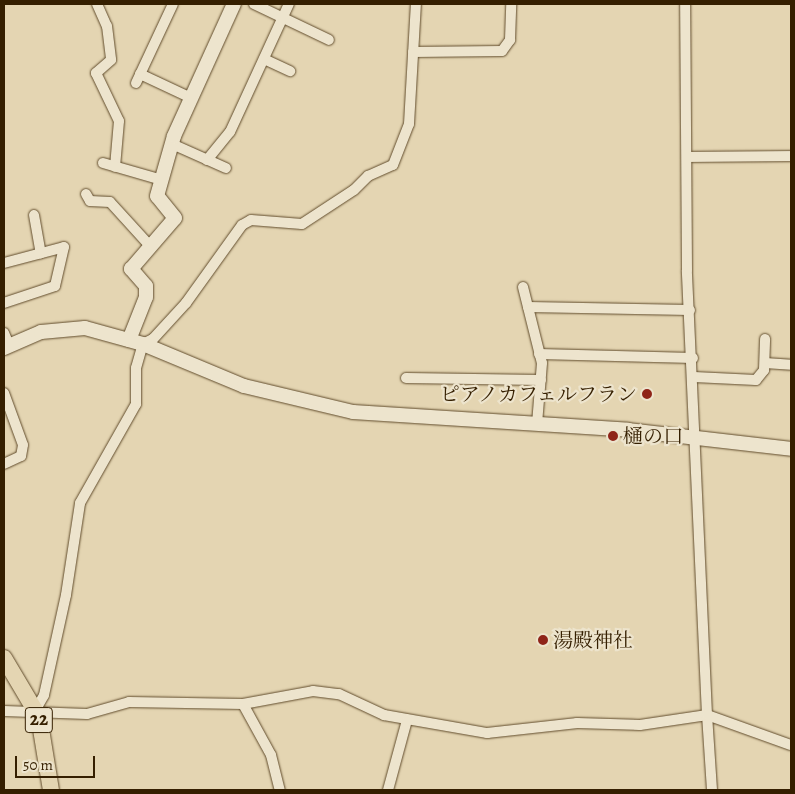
<!DOCTYPE html>
<html>
<head>
<meta charset="utf-8">
<style>
  body { margin:0 }
  #map { position:relative; width:795px; height:794px; overflow:hidden; background:#e4d5b2; font-family:Alegreya,"Noto Serif JP",serif }
  div>[style] { position:absolute }
  .roads { filter:drop-shadow(0 0 1px #614c2c) drop-shadow(0 0 1px #614c2c) }
  .street>* { height:10px; margin:-5px; padding:0 5px; transform-origin:5px; border-radius:5px; background:#ede4cd }
  .secondary>* { height:14px; margin:-7px; padding:0 7px; transform-origin:7px; border-radius:7px; background:#ede4cd }
  .primary>* { height:16px; margin:-8px; padding:0 8px; transform-origin:8px; border-radius:8px; background:#e4d5b2 }
  .dots>* { width:14px; height:14px; translate:-50% -50%; box-sizing:border-box; border:2px solid #ede4cd; border-radius:50% }
  span { translate:-50% -50%; white-space:nowrap; text-align:center; line-height:1.15; -webkit-text-stroke:4.5px #ede4cd; paint-order:stroke }
  .shield-label span { padding:1px 4px; background:#ede4cd; border:1px solid; border-radius:4px; -webkit-text-stroke-width:0 }
  .shield-label { font-size:19px; color:#351f00; font-weight:700 }
  .poi-label { font-size:20px; color:#351f00 }
  .right { translate:-100% -50%; text-align:right }
  .left { translate:0 -50%; text-align:left }
  .frame { position:absolute; inset:0; border:5px solid #351f00; pointer-events:none }
  .scale { position:absolute; left:15px; top:756px; width:80px; height:22px; box-sizing:border-box; border:2px solid #351f00; border-top:0; padding-left:6px; font-size:15px; line-height:18px; white-space:nowrap; color:#351f00; -webkit-text-stroke:4px #ede4cd; paint-order:stroke }
</style>
</head>
<body>
<div id="map">
  <div class="roads">
    <div class="street">
      <i style="left:97px;top:4px;width:24px;rotate:66deg"></i>
      <i style="left:107px;top:26px;width:34px;rotate:83deg"></i>
      <i style="left:111px;top:60px;width:20px;rotate:139deg"></i>
      <i style="left:96px;top:73px;width:53px;rotate:64.4deg"></i>
      <i style="left:119px;top:121px;width:46px;rotate:95deg"></i>
      <i style="left:254px;top:4px;width:83px;rotate:25.6deg"></i>
      <i style="left:413px;top:52px;width:89px;rotate:-0.6deg"></i>
      <i style="left:502px;top:51px;width:14px;rotate:-54deg"></i>
      <i style="left:510px;top:40px;width:36px;rotate:-88deg"></i>
      <i style="left:264px;top:59px;width:29px;rotate:25deg"></i>
      <i style="left:140px;top:74px;width:56px;rotate:25.2deg"></i>
      <i style="left:136px;top:83px;width:87px;rotate:-64.9deg"></i>
      <i style="left:172px;top:144px;width:59px;rotate:24deg"></i>
      <i style="left:689px;top:157px;width:102px;rotate:-0.6deg"></i>
      <i style="left:207px;top:160px;width:36px;rotate:-51deg"></i>
      <i style="left:230px;top:132px;width:141px;rotate:-65.3deg"></i>
      <i style="left:103px;top:163px;width:61px;rotate:16.1deg"></i>
      <i style="left:86px;top:194px;width:8px;rotate:60deg"></i>
      <i style="left:90px;top:201px;width:20px;rotate:3deg"></i>
      <i style="left:110px;top:202px;width:59px;rotate:47.7deg"></i>
      <i style="left:34px;top:215px;width:39px;rotate:80deg"></i>
      <i style="left:4px;top:263px;width:62px;rotate:-14.9deg"></i>
      <i style="left:64px;top:247px;width:40px;rotate:103deg"></i>
      <i style="left:55px;top:286px;width:54px;rotate:161.6deg"></i>
      <i style="left:523px;top:287px;width:78px;rotate:76deg"></i>
      <i style="left:542px;top:363px;width:61px;rotate:94.7deg"></i>
      <i style="left:528px;top:307px;width:162px;rotate:1.1deg"></i>
      <i style="left:4px;top:333px;width:13px;rotate:67deg"></i>
      <i style="left:539px;top:354px;width:154px;rotate:1.5deg"></i>
      <i style="left:765px;top:363px;width:26px;rotate:4deg"></i>
      <i style="left:694px;top:377px;width:62px;rotate:2.8deg"></i>
      <i style="left:756px;top:380px;width:13px;rotate:-51deg"></i>
      <i style="left:764px;top:370px;width:31px;rotate:-88deg"></i>
      <i style="left:406px;top:378px;width:135px;rotate:0.8deg"></i>
      <i style="left:4px;top:393px;width:55px;rotate:69.9deg"></i>
      <i style="left:23px;top:445px;width:11px;rotate:100deg"></i>
      <i style="left:21px;top:456px;width:19px;rotate:155deg"></i>
      <i style="left:243px;top:704px;width:58px;rotate:61.2deg"></i>
      <i style="left:271px;top:755px;width:36px;rotate:76deg"></i>
      <i style="left:36px;top:709px;width:16px;rotate:-60deg"></i>
      <i style="left:44px;top:695px;width:102px;rotate:-77.6deg"></i>
      <i style="left:66px;top:595px;width:93px;rotate:-81.3deg"></i>
      <i style="left:80px;top:503px;width:114px;rotate:-60.5deg"></i>
      <i style="left:136px;top:404px;width:36px;rotate:-90deg"></i>
      <i style="left:136px;top:368px;width:25px;rotate:-74deg"></i>
      <i style="left:143px;top:344px;width:11px;rotate:-27deg"></i>
      <i style="left:153px;top:339px;width:49px;rotate:-47.5deg"></i>
      <i style="left:186px;top:303px;width:96px;rotate:-54.3deg"></i>
      <i style="left:242px;top:225px;width:10px;rotate:-29deg"></i>
      <i style="left:251px;top:220px;width:51px;rotate:4.5deg"></i>
      <i style="left:302px;top:224px;width:62px;rotate:-33.2deg"></i>
      <i style="left:354px;top:190px;width:20px;rotate:-45deg"></i>
      <i style="left:368px;top:176px;width:27px;rotate:-24deg"></i>
      <i style="left:393px;top:165px;width:44px;rotate:-68.7deg"></i>
      <i style="left:409px;top:124px;width:120px;rotate:-86.7deg"></i>
      <i style="left:4px;top:711px;width:83px;rotate:2.1deg"></i>
      <i style="left:87px;top:714px;width:44px;rotate:-15.9deg"></i>
      <i style="left:129px;top:702px;width:114px;rotate:1deg"></i>
      <i style="left:243px;top:704px;width:71px;rotate:-10.5deg"></i>
      <i style="left:313px;top:691px;width:26px;rotate:7deg"></i>
      <i style="left:339px;top:694px;width:50px;rotate:25deg"></i>
      <i style="left:384px;top:715px;width:105px;rotate:9.9deg"></i>
      <i style="left:487px;top:733px;width:91px;rotate:-6.3deg"></i>
      <i style="left:577px;top:723px;width:63px;rotate:1.8deg"></i>
      <i style="left:640px;top:725px;width:68px;rotate:-8.5deg"></i>
      <i style="left:707px;top:715px;width:445px;rotate:-92.6deg"></i>
      <i style="left:687px;top:270px;width:266px;rotate:-90.4deg"></i>
      <i style="left:388px;top:790px;width:73px;rotate:-74.8deg"></i>
      <i style="left:712px;top:790px;width:75px;rotate:-93.8deg"></i>
      <i style="left:707px;top:715px;width:89px;rotate:19.7deg"></i>
    </div>
    <div class="secondary">
      <i style="left:129px;top:340px;width:46px;rotate:-68.4deg"></i>
      <i style="left:146px;top:297px;width:11px;rotate:-90deg"></i>
      <i style="left:146px;top:286px;width:23px;rotate:-131deg"></i>
      <i style="left:131px;top:269px;width:67px;rotate:-49.2deg"></i>
      <i style="left:175px;top:218px;width:28px;rotate:-129deg"></i>
      <i style="left:157px;top:196px;width:62px;rotate:-74.2deg"></i>
      <i style="left:174px;top:136px;width:145px;rotate:-65.6deg"></i>
      <i style="left:4px;top:348px;width:40px;rotate:-23.4deg"></i>
      <i style="left:41px;top:332px;width:44px;rotate:-5.2deg"></i>
      <i style="left:85px;top:328px;width:60px;rotate:15.4deg"></i>
      <i style="left:143px;top:344px;width:109px;rotate:22.6deg"></i>
      <i style="left:244px;top:386px;width:112px;rotate:13.4deg"></i>
      <i style="left:353px;top:412px;width:276px;rotate:3.7deg"></i>
      <i style="left:628px;top:430px;width:164px;rotate:6.6deg"></i>
    </div>
    <div class="primary">
      <i style="left:4px;top:658px;width:69px;rotate:59.3deg"></i>
      <i style="left:39px;top:717px;width:74px;rotate:80.7deg"></i>
    </div>
  </div>
  <div class="dots">
    <i style="left:647px;top:394px;background:#8f2418"></i>
    <i style="left:613px;top:436px;background:#8f2418"></i>
    <i style="left:543px;top:640px;background:#8f2418"></i>
  </div>
  <div class="shield-label">
    <span style="left:39px;top:720px">22</span>
  </div>
  <div class="poi-label">
    <span class="right" style="left:637px;top:394px">ピアノカフェルフラン</span>
    <span class="left" style="left:623px;top:436px">樋の口</span>
    <span class="left" style="left:553px;top:640px">湯殿神社</span>
  </div>
  <div class="frame"></div>
  <div class="scale">50 m</div>
</div>
</body>
</html>
